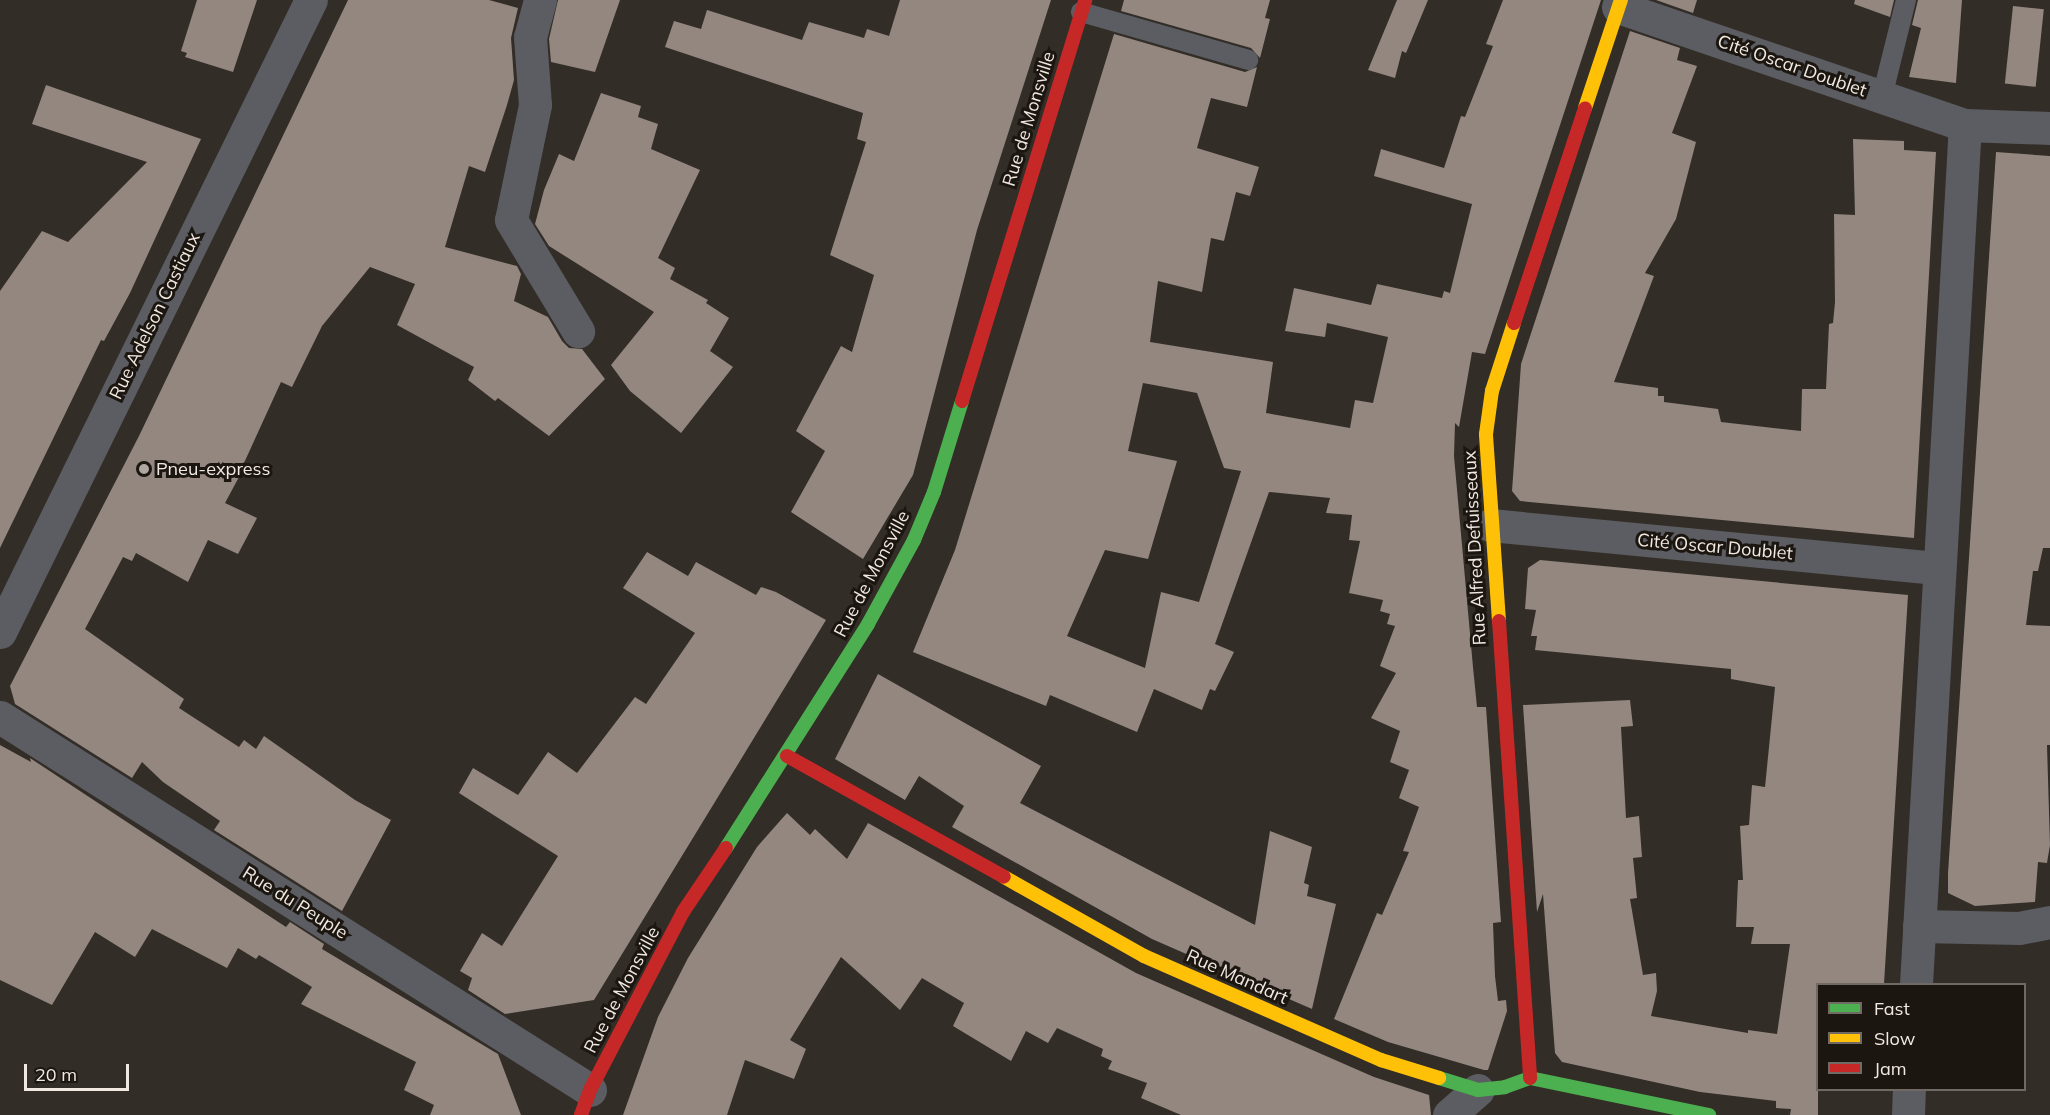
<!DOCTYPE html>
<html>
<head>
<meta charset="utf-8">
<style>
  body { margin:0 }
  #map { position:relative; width:2050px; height:1115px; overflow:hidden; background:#332d27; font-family:Mulish,sans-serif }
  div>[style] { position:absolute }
  .building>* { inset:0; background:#938780; transform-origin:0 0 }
  .lane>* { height:20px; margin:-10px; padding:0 10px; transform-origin:10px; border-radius:10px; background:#5b5d62 }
  .street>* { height:33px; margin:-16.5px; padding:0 16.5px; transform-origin:16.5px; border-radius:16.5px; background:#5b5d62 }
  .fast>* { height:14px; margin:-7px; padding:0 7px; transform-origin:7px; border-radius:7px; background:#4caf50 }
  .slow>* { height:14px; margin:-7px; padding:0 7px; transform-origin:7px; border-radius:7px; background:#ffc107 }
  .jam>* { height:14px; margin:-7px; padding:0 7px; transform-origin:7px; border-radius:7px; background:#c62828 }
  .dots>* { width:16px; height:16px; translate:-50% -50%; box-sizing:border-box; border:3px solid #1c1611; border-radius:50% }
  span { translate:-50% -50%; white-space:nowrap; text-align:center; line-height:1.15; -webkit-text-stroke:6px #1c1611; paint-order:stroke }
  .street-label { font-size:18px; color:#f1e9e1 }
  .poi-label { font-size:18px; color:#f1e9e1 }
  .left { translate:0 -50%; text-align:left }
  .legend { position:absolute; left:1816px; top:983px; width:210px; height:108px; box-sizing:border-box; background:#1c1611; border:2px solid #716a64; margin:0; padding:8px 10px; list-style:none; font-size:18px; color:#f1e9e1 }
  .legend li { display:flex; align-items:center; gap:12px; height:30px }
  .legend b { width:30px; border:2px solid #716a64 }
  .scale { position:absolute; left:24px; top:1064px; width:105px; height:27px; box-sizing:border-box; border:3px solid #f1e9e1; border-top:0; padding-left:8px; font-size:18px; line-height:21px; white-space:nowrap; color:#f1e9e1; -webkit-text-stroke:4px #1c1611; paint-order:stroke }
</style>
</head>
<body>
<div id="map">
  <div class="building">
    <i style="clip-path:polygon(197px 0,257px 0,233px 72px,185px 57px,187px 53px,181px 51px)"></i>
    <i style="clip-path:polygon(348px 0,489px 0,518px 8px,511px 38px,514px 80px,507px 105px,485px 172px,469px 166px,445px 247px,517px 266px,521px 274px,514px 301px,548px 317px,562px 341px,569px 348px,582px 349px,605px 379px,549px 436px,498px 398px,495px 401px,468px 380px,474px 367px,397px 325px,415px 284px,370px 267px,322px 326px,292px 387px,281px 382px,244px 463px,246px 464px,225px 503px,257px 518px,238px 554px,208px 540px,188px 582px,136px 553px,132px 561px,123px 557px,85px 629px,184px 699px,179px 708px,239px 747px,244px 740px,256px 749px,264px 736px,355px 800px,391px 820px,342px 911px,214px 830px,220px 821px,163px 782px,142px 762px,132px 778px,15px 704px,10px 686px,139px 436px)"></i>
    <i style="clip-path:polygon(558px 0,620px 0,595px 72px,551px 62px,549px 39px)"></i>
    <i style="clip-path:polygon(900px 0,1051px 0,977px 230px,913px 475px,863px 559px,791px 512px,825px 451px,796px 431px,841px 346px,852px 352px,874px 275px,830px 255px,866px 142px,857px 139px,863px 113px,665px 47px,674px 21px,701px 29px,707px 10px,802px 40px,809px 22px,864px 38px,867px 29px,889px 36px)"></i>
    <i style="clip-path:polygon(1124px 0,1270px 0,1265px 18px,1270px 19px,1260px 58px,1251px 48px,1121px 11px)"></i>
    <i style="clip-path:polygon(1397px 0,1428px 0,1406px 53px,1402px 51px,1395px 78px,1368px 70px)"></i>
    <i style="clip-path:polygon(evenodd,1503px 0,1601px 0,1485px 354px,1472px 352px,1459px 427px,1455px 423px,1454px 456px,1473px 667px,1477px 707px,1486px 707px,1501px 922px,1493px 923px,1495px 976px,1498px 1001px,1506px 1000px,1507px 1011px,1488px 1070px,1484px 1070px,1388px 1042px,1334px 1019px,1377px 913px,1382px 915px,1409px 852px,1403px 851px,1419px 807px,1399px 798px,1409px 770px,1390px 762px,1400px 731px,1371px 718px,1396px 673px,1380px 666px,1395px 626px,1387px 624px,1390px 614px,1380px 611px,1383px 600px,1349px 593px,1360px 541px,1349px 540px,1352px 515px,1326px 513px,1330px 498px,1269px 492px,1215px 644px,1234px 652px,1215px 691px,1210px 689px,1202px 710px,1154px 689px,1137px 732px,1050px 695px,1046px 706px,913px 652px,955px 550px,1114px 34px,1245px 72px,1257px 67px,1247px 107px,1211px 98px,1197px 148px,1259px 167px,1250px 196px,1236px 192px,1224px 241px,1211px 238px,1202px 292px,1158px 281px,1150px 342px,1273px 362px,1266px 413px,1350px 428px,1355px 400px,1373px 403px,1388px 337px,1327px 323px,1325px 337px,1285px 331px,1294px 288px,1371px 305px,1377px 284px,1442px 298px,1444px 291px,1450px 293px,1472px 204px,1374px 176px,1381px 149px,1444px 168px,1461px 116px,1465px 117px,1493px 46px,1486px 44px,1503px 0,1143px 383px,1197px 393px,1224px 468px,1241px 471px,1199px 602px,1161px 592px,1145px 668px,1067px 636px,1105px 550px,1148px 559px,1177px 461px,1128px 451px,1143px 383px)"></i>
    <i style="clip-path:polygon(1656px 0,1697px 0,1693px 13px)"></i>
    <i style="clip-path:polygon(1855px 0,1894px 0,1890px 17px,1854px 4px)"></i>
    <i style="clip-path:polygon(1918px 0,1962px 0,1956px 83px,1909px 77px,1921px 28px,1912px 25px)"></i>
    <i style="left:2013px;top:6px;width:31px;height:78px;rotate:6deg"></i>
    <i style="clip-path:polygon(1630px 31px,1680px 48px,1677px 60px,1697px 66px,1672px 133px,1696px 142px,1676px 219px,1645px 273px,1654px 276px,1614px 382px,1658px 388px,1658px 396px,1664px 396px,1664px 402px,1718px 409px,1721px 422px,1801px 431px,1802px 389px,1826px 389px,1829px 324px,1833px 323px,1835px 302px,1834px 214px,1855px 215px,1853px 139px,1904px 141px,1904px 150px,1936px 152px,1914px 538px,1520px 501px,1512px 491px,1521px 364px)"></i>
    <i style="clip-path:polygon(46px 85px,201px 139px,130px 293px,104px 341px,101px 340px,0 548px,0 291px,42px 231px,68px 242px,147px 162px,32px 124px)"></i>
    <i style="clip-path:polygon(601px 93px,641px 106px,638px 117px,658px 124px,651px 149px,700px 170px,658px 258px,675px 268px,670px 279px,708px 300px,706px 303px,729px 318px,710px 351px,733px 367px,681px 433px,630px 391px,611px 365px,654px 312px,549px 246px,535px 224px,544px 190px,559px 154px,574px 161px)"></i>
    <i style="clip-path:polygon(1996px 152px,2050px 156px,2050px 548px,2043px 548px,2038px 571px,2033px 571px,2026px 625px,2050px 626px,2050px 745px,2047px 745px,2050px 845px,2047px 863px,2038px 862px,2035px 902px,1975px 906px,1948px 893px,1948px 873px)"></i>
    <i style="clip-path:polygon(647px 552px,688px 576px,696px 562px,756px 595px,761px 587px,776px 592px,826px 620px,594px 1000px,505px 1014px,468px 990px,472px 978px,460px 971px,482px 933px,502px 946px,558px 856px,459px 793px,473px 768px,518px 795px,548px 752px,577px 773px,635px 697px,646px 704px,695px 633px,623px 588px)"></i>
    <i style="clip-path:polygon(1540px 560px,1908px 595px,1884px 984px,1818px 984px,1818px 1115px,1790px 1115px,1791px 1109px,1776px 1108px,1776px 1101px,1700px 1092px,1562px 1062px,1555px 1053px,1543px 894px,1537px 912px,1523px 705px,1630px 700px,1633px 726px,1621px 727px,1626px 818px,1639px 816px,1642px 857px,1633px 858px,1637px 898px,1630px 899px,1643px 975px,1656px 973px,1657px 991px,1651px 1016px,1748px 1033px,1748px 1030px,1777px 1034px,1790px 944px,1751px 944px,1754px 927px,1736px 927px,1738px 880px,1743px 880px,1740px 826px,1749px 825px,1752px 785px,1765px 787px,1775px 687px,1731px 679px,1731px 669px,1535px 650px,1537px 636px,1531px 636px,1536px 610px,1525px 609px,1528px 568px)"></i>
    <i style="clip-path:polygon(878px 674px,1041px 766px,1020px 803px,1255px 925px,1270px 831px,1312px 847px,1304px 883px,1309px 885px,1307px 896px,1336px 904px,1312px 1009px,1152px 939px,952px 827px,964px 806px,919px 776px,905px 800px,835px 759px)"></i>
    <i style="clip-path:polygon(0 745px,31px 762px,30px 758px,286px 927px,290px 922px,324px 944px,322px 949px,498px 1054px,521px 1115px,430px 1115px,434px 1105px,404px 1090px,416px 1062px,301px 1004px,312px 987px,259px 955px,256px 959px,238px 948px,227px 968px,152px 929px,135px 957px,95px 932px,52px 1005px,0 980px)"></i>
    <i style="clip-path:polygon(787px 813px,810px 835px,815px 829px,847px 859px,868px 823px,1136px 973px,1374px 1077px,1429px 1095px,1431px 1115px,1181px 1115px,1141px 1098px,1147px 1083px,1108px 1069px,1112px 1061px,1101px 1056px,1103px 1049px,1057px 1028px,1048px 1043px,1026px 1031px,1011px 1061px,953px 1026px,964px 1003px,922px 978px,900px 1010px,841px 957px,790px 1040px,806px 1049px,794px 1079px,745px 1060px,727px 1115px,623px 1115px,658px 1017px,688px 958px,757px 847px)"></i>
  </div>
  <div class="lane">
    <i style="left:1081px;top:12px;width:174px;rotate:16deg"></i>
    <i style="left:1882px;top:97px;width:100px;rotate:-76.1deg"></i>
  </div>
  <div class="street">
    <i style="left:540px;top:0;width:38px;rotate:105deg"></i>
    <i style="left:530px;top:37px;width:68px;rotate:85.8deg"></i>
    <i style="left:535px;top:105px;width:117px;rotate:101.8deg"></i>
    <i style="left:511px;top:220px;width:130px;rotate:58.9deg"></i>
    <i style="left:1618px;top:7px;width:367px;rotate:18.8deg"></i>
    <i style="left:1965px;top:125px;width:85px;rotate:2deg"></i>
    <i style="left:1490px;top:525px;width:451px;rotate:5.5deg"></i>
    <i style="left:0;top:632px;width:704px;rotate:-63.8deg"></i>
    <i style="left:0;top:717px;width:698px;rotate:32.3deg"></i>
    <i style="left:1919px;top:926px;width:100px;rotate:1.1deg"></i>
    <i style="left:2019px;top:928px;width:32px;rotate:-11deg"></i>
    <i style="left:1916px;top:984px;width:860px;rotate:-86.74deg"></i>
    <i style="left:1449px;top:1115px;width:38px;rotate:-41deg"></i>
    <i style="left:1908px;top:1115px;width:25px;rotate:-88deg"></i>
  </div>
  <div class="fast">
    <i style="left:726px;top:848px;width:265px;rotate:-57.6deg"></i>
    <i style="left:868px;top:624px;width:96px;rotate:-61.3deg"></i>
    <i style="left:914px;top:540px;width:52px;rotate:-67.4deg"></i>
    <i style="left:934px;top:492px;width:95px;rotate:-72.9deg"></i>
    <i style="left:1439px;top:1078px;width:41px;rotate:17.1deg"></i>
    <i style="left:1478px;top:1090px;width:27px;rotate:-6deg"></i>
    <i style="left:1505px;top:1087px;width:27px;rotate:-20deg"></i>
    <i style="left:1530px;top:1078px;width:183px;rotate:11.7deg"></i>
  </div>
  <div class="slow">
    <i style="left:1585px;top:108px;width:114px;rotate:-71.6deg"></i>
    <i style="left:1499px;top:621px;width:187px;rotate:-94deg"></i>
    <i style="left:1486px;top:434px;width:43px;rotate:-82.1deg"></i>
    <i style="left:1492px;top:391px;width:71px;rotate:-72.1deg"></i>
    <i style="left:1004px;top:877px;width:161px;rotate:29.4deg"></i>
    <i style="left:1144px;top:956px;width:259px;rotate:23.7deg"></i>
    <i style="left:1381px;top:1060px;width:61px;rotate:17.2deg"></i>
  </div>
  <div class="jam">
    <i style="left:1514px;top:323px;width:226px;rotate:-71.7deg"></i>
    <i style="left:962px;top:401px;width:419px;rotate:-72.9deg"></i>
    <i style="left:1499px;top:621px;width:458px;rotate:86.1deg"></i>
    <i style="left:787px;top:756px;width:248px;rotate:29.1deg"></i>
    <i style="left:581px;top:1115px;width:27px;rotate:-70deg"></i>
    <i style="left:590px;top:1090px;width:201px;rotate:-62.4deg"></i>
    <i style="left:683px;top:912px;width:77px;rotate:-56.1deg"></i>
  </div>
  <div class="dots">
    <i style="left:144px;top:469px;background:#aea7a0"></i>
  </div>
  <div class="street-label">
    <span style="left:1792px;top:66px;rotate:19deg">Cité Oscar Doublet</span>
    <span style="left:1029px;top:119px;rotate:-73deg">Rue de Monsville</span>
    <span style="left:155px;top:316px;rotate:-64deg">Rue Adelson Castiaux</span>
    <span style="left:1715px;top:547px;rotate:5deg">Cité Oscar Doublet</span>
    <span style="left:1475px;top:548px;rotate:-93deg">Rue Alfred Defuisseaux</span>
    <span style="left:872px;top:574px;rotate:-62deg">Rue de Monsville</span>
    <span style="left:295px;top:903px;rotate:32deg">Rue du Peuple</span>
    <span style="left:1237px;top:977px;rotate:24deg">Rue Mandart</span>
    <span style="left:622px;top:990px;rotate:-62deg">Rue de Monsville</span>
  </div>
  <div class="poi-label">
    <span class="left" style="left:156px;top:469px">Pneu-express</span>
  </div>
  <ul class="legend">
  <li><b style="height:8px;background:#4caf50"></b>Fast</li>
  <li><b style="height:8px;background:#ffc107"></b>Slow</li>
  <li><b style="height:8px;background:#c62828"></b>Jam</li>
  </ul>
  <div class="scale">20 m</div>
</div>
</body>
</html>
